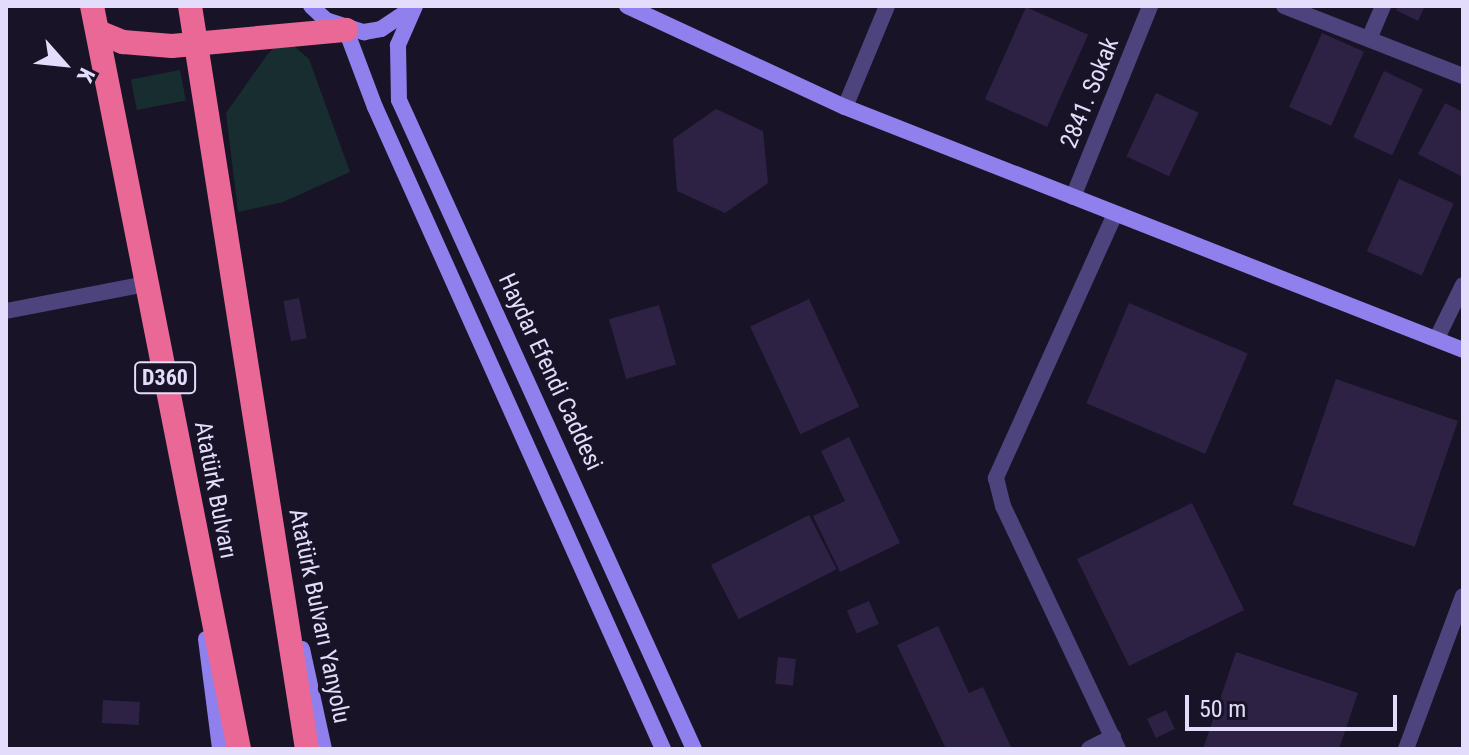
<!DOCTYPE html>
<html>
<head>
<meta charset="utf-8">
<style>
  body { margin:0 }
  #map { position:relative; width:1469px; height:755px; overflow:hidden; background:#181326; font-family:"Roboto Condensed",sans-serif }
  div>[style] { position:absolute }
  .green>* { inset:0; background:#172d2f; transform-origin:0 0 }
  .building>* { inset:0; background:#2d2244; transform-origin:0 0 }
  .street>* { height:16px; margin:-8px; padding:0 8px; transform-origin:8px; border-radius:8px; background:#4d447e }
  .secondary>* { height:16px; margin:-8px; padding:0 8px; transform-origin:8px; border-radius:8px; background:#9080ed }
  .highway>* { height:24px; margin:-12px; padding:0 12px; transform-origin:12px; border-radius:12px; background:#ea6896 }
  span { translate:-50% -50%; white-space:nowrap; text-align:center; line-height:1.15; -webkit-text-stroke:8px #181326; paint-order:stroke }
  .shield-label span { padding:2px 6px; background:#181326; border:2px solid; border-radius:6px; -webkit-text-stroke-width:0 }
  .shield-label { font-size:22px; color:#e3dcfa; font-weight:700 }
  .street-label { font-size:24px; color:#e3dcfa }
  .frame { position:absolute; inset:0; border:8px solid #e3dcfa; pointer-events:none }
  .north { position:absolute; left:24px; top:24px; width:80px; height:80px; -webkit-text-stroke:6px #181326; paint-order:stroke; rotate:117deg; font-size:22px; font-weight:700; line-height:32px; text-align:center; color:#e3dcfa }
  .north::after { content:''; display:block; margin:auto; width:28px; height:36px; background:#e3dcfa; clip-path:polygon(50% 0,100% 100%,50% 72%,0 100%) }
  .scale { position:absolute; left:1185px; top:695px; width:212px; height:36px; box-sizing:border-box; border:4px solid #e3dcfa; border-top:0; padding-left:10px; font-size:24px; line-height:28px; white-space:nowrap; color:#e3dcfa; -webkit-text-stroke:6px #181326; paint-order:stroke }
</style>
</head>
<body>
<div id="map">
  <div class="green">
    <i style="clip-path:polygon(294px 46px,309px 59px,350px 172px,283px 202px,238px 212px,226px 113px,267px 55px,274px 48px)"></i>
    <i style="left:180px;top:70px;width:31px;height:50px;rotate:79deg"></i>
  </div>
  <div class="building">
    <i style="clip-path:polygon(1398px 6px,1425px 6px,1418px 21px,1396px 10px)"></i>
    <i style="left:1026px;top:7px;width:68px;height:101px;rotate:24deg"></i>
    <i style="left:1322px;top:33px;width:46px;height:81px;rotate:24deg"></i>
    <i style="left:1384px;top:71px;width:43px;height:73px;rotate:25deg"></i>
    <i style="left:1156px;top:93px;width:47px;height:70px;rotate:25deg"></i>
    <i style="clip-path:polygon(1445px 103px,1463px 112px,1463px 177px,1418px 154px)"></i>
    <i style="clip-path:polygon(716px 109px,763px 131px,768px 183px,725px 213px,677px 191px,673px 139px)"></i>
    <i style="left:1399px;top:179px;width:60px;height:79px;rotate:24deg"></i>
    <i style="left:299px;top:298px;width:41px;height:16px;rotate:79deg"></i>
    <i style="left:809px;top:299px;width:119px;height:65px;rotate:65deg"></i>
    <i style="left:1129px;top:303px;width:129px;height:109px;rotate:23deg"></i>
    <i style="left:659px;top:305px;width:62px;height:52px;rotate:74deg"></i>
    <i style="left:1336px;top:379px;width:129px;height:133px;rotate:19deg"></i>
    <i style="clip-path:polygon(849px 437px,900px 543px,840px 572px,813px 516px,845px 501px,821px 451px)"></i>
    <i style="left:1192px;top:503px;width:119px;height:128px;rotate:64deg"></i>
    <i style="left:809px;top:515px;width:61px;height:110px;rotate:63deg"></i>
    <i style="left:869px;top:601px;width:25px;height:24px;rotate:67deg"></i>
    <i style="clip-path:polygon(938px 626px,969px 693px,983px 687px,1012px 749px,946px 749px,897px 645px)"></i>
    <i style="clip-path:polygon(1236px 652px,1358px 693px,1339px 749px,1203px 749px)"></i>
    <i style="left:778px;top:657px;width:18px;height:27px;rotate:6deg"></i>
    <i style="left:103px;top:700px;width:37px;height:23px;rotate:3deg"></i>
    <i style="left:1166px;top:710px;width:21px;height:21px;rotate:65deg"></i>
  </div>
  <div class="street">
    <i style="left:1284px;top:6px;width:192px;rotate:21.4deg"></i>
    <i style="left:1369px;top:39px;width:36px;rotate:-67deg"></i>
    <i style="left:845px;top:107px;width:109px;rotate:-67.4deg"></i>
    <i style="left:1073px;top:197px;width:206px;rotate:-68deg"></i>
    <i style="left:1115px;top:214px;width:290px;rotate:114.3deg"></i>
    <i style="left:996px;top:478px;width:29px;rotate:76deg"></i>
    <i style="left:1003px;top:506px;width:269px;rotate:64.7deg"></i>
    <i style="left:6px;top:311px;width:143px;rotate:-10.9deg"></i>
    <i style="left:1437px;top:338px;width:59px;rotate:-63.9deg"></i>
    <i style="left:1089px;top:749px;width:27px;rotate:-27deg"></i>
    <i style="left:1406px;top:749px;width:163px;rotate:-69.6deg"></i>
  </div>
  <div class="secondary">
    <i style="left:311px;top:6px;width:21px;rotate:43deg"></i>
    <i style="left:326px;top:20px;width:40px;rotate:18deg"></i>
    <i style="left:364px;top:32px;width:17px;rotate:-10deg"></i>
    <i style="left:381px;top:29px;width:32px;rotate:-34deg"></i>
    <i style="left:415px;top:6px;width:43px;rotate:113.6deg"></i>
    <i style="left:398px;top:45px;width:55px;rotate:89deg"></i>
    <i style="left:399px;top:100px;width:713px;rotate:65.56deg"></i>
    <i style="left:627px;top:6px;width:240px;rotate:24.9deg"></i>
    <i style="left:845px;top:107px;width:664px;rotate:21.46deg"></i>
    <i style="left:346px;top:30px;width:82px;rotate:69.4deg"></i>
    <i style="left:375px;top:107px;width:704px;rotate:65.84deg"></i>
    <i style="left:206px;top:639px;width:111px;rotate:82.7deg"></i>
    <i style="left:302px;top:649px;width:102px;rotate:77.6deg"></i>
  </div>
  <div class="highway">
    <i style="left:92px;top:6px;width:757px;rotate:78.81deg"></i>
    <i style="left:190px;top:6px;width:752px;rotate:81.05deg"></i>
    <i style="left:98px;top:32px;width:27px;rotate:22deg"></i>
    <i style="left:123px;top:42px;width:49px;rotate:4.7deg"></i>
    <i style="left:172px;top:46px;width:175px;rotate:-5.3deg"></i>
  </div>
  <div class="shield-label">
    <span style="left:165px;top:378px">D360</span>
  </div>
  <div class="street-label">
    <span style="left:1090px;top:93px;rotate:-68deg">2841. Sokak</span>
    <span style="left:550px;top:372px;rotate:65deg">Haydar Efendi Caddesi</span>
    <span style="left:215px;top:490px;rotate:79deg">Atatürk Bulvarı</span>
    <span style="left:319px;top:616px;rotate:78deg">Atatürk Bulvarı Yanyolu</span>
  </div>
  <div class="frame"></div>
  <div class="north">K</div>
  <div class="scale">50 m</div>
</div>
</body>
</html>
